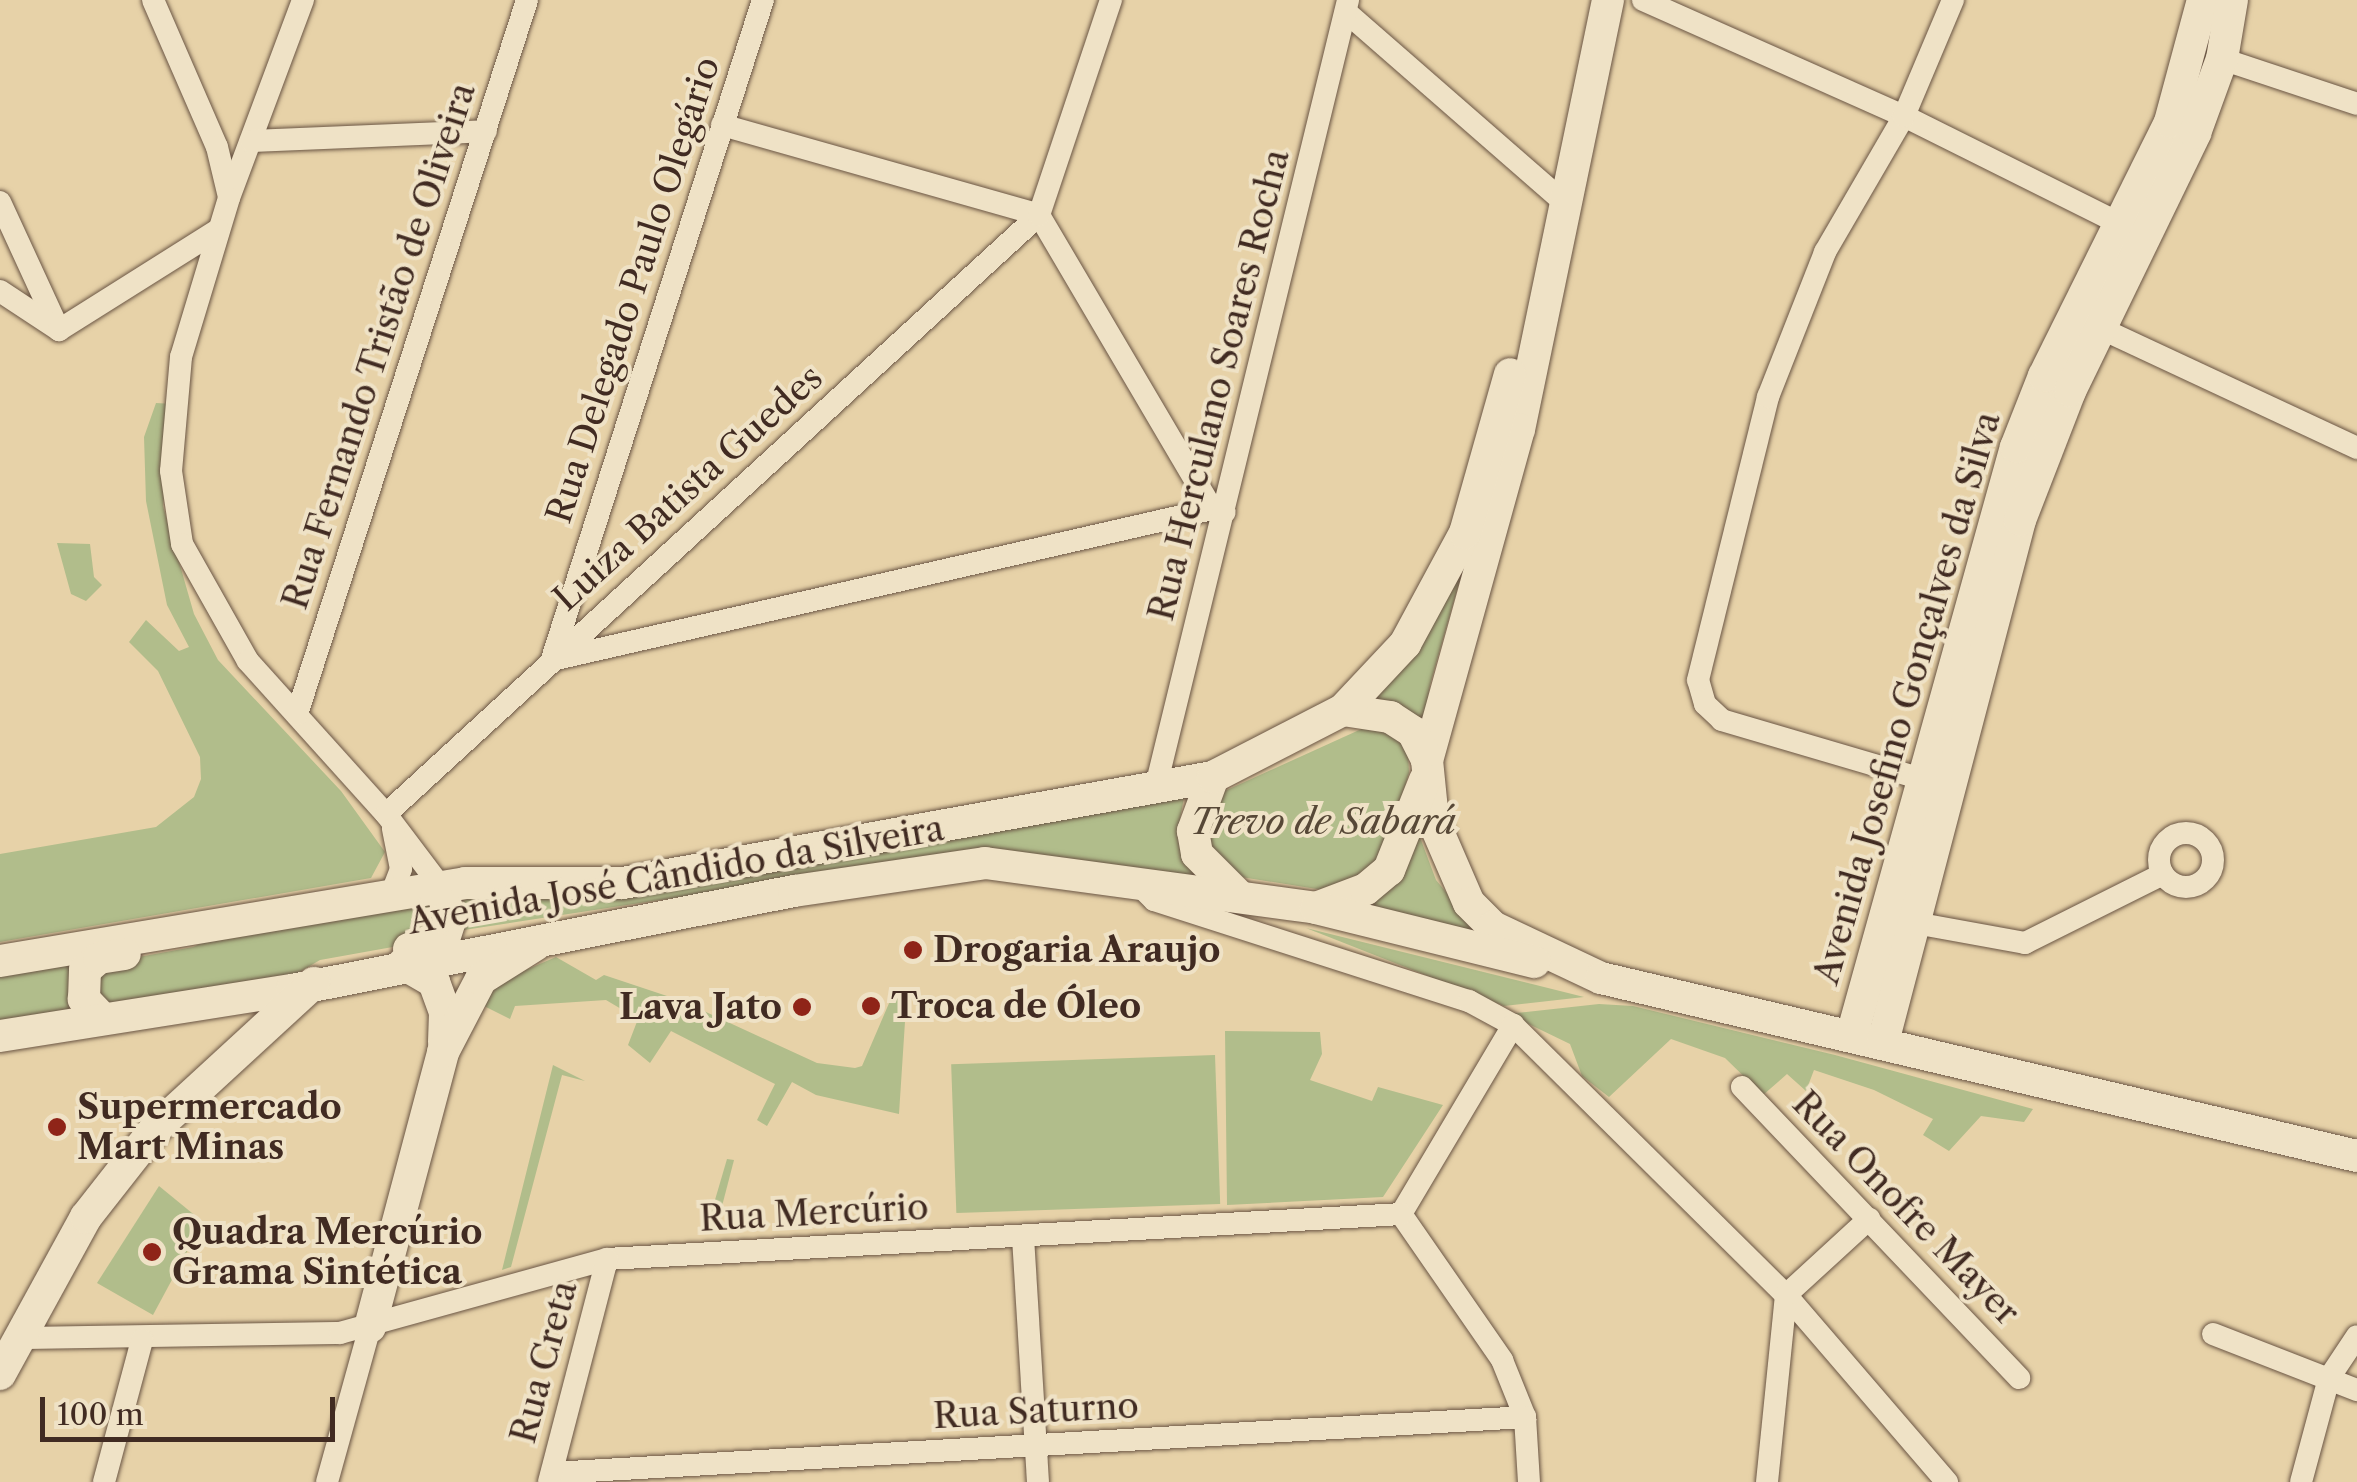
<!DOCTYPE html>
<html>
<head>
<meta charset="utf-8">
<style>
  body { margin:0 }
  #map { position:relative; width:2357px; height:1482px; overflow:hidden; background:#e7d2a8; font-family:"Libre Caslon Text",serif }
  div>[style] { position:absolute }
  .green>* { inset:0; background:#b1bd8b; transform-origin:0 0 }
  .roads { filter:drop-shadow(0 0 2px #6a5544) drop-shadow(0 0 2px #6a5544) }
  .street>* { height:22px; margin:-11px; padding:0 11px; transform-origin:11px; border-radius:11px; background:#efe2c6 }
  .street>.ring { margin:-11px; padding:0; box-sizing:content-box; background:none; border:22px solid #efe2c6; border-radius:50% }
  .secondary>* { height:32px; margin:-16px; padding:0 16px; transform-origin:16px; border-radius:16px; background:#efe2c6 }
  .dots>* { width:28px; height:28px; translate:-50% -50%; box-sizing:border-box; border:5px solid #efe2c6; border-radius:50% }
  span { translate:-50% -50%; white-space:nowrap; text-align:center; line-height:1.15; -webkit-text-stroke:8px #efe2c6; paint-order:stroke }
  .street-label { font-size:35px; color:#412b22 }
  .park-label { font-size:35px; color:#574837; font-style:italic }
  .poi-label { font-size:35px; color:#412b22; font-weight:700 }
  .left { translate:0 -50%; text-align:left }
  .right { translate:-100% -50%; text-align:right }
  .scale { position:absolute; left:40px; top:1397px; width:295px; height:45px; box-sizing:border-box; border:5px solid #412b22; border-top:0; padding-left:12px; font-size:30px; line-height:35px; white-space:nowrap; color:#412b22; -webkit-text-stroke:8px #efe2c6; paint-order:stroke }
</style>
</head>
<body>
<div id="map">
  <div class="green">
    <i style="clip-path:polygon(156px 403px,174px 404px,163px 506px,194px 614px,218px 660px,341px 791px,385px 852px,371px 878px,0 942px,0 854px,156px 827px,194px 797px,201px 779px,200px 757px,158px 671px,129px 642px,146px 620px,179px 651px,189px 647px,167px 605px,146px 501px,144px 437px)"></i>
    <i style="clip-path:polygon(1474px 530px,1430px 685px,1423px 730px,1373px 702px)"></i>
    <i style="clip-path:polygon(57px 543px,90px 544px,94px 577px,102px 585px,86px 601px,71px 594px)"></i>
    <i style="clip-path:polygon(1368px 726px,1388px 727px,1408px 753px,1409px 773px,1386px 850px,1361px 878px,1323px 890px,1235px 876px,1221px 867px,1200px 826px,1216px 795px)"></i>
    <i style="clip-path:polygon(1185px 792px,1178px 830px,1197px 879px,803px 878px,464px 930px,459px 895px)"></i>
    <i style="clip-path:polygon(1418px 832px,1436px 880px,1484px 938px,1358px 907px)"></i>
    <i style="clip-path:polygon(423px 901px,433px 907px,437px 923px,415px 943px,320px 960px,291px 977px,102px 1005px,96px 970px,106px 963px,193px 947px,224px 933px)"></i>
    <i style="clip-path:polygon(1306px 928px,1584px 997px,1504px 1006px)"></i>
    <i style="clip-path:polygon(556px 957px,596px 980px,604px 975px,682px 1001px,817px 1063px,855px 1068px,862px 1066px,896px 987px,907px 991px,899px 1114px,816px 1095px,792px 1082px,767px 1126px,757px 1120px,775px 1084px,671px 1031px,650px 1063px,628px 1045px,638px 1019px,606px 1000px,515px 1006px,510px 1019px,476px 1002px,514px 975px)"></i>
    <i style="clip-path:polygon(69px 965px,80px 1012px,0 1026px,0 972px)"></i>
    <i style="clip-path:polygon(1599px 1004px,1633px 1006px,1835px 1055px,2033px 1109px,2024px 1122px,1981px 1116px,1949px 1151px,1923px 1135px,1933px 1119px,1874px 1090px,1814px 1070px,1806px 1091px,1787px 1074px,1763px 1095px,1725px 1058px,1671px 1039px,1609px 1097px,1582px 1076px,1570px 1044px,1508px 1014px)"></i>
    <i style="clip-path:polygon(1225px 1031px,1320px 1032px,1322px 1054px,1310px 1080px,1372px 1101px,1378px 1087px,1443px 1105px,1383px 1197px,1227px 1205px)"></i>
    <i style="left:1215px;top:1055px;width:149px;height:264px;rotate:88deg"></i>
    <i style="clip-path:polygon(553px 1065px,585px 1081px,562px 1075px,511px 1267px,502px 1270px)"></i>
    <i style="clip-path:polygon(727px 1159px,734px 1160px,715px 1233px,705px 1234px)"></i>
    <i style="clip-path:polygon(159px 1186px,203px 1222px,153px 1315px,97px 1283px)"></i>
  </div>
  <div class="roads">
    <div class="street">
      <i style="left:153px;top:0;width:160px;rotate:66.5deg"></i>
      <i style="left:217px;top:147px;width:51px;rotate:76.5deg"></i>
      <i style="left:303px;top:0;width:211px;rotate:110.5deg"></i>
      <i style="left:229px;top:198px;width:166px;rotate:106.8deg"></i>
      <i style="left:181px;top:357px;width:114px;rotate:95deg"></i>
      <i style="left:171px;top:471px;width:74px;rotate:81.4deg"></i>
      <i style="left:182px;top:544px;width:134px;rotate:60.6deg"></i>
      <i style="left:248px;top:661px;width:206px;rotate:48deg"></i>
      <i style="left:386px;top:814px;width:91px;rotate:53deg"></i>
      <i style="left:1643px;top:0;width:286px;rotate:24deg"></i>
      <i style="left:1904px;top:116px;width:256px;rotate:26.5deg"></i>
      <i style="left:1346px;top:12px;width:289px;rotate:41.1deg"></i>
      <i style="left:2222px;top:59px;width:142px;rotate:18.4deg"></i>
      <i style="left:722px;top:125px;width:330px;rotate:15.8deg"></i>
      <i style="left:1039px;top:215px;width:341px;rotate:59.5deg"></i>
      <i style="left:1212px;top:509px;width:13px;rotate:13deg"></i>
      <i style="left:251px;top:141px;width:235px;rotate:-2.4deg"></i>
      <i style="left:0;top:202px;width:141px;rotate:65.3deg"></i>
      <i style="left:0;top:291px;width:71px;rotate:33.5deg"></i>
      <i style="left:2100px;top:328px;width:284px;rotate:25deg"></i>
      <i style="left:59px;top:330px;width:188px;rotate:-32.2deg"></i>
      <i style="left:552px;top:659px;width:692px;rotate:-72.25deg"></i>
      <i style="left:556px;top:659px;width:673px;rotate:-12.88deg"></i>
      <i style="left:297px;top:714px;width:750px;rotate:-72.14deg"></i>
      <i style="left:1922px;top:779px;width:209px;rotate:-163.6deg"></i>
      <i style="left:1722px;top:720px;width:23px;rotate:-137deg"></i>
      <i style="left:1705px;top:704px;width:25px;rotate:-106deg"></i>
      <i style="left:1698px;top:680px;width:292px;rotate:-76.1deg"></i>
      <i style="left:1768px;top:397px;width:156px;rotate:-68.5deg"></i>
      <i style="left:1825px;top:252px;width:157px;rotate:-59.8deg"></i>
      <i style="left:1904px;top:116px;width:126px;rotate:-67.1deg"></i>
      <i style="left:1156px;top:786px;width:809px;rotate:-76.27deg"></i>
      <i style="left:386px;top:814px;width:886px;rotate:-42.53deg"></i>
      <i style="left:1039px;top:215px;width:227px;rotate:-71.5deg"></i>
      <i class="ring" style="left:2159px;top:833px;width:32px;height:32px"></i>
      <i style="left:1142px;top:888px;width:17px;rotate:45deg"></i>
      <i style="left:1154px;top:900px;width:331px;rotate:17.8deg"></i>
      <i style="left:1469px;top:1001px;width:50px;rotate:28.6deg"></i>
      <i style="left:1513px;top:1025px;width:384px;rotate:44.7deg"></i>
      <i style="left:1786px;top:1295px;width:247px;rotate:49.3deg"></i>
      <i style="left:391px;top:895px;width:28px;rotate:-69deg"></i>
      <i style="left:401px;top:869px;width:41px;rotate:-101.3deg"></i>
      <i style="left:1915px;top:923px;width:112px;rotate:10.3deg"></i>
      <i style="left:2025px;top:943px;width:154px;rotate:-26.6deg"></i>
      <i style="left:1742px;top:1087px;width:402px;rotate:46.4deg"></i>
      <i style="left:1401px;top:1214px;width:178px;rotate:55.3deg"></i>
      <i style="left:1502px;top:1360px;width:61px;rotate:68deg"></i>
      <i style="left:1525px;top:1417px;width:65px;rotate:86.5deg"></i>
      <i style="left:1401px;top:1214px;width:220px;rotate:-59.3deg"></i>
      <i style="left:1023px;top:1237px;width:245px;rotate:86.5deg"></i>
      <i style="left:2213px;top:1334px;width:155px;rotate:21.3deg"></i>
      <i style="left:21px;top:1338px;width:319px;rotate:-0.9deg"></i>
      <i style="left:340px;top:1333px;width:277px;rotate:-15.5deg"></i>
      <i style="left:607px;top:1259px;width:795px;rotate:-3.24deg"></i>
      <i style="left:552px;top:1473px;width:975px;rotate:-3.29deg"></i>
      <i style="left:104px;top:1482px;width:147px;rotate:-75deg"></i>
      <i style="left:327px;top:1482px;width:161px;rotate:-74.5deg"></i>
      <i style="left:549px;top:1482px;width:230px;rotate:-75.4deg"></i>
      <i style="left:1767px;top:1482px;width:188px;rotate:-84.2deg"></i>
      <i style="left:1786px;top:1295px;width:113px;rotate:-42.5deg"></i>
      <i style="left:2301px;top:1482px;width:108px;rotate:-74.9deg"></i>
      <i style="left:2329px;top:1378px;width:50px;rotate:-56.3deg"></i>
    </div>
    <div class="secondary">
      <i style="left:1608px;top:0;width:438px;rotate:101.7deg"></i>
      <i style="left:1519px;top:429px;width:344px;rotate:105.5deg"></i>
      <i style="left:1427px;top:760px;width:60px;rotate:84.3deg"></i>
      <i style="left:1433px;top:820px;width:90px;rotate:66.6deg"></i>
      <i style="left:1469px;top:903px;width:34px;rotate:45deg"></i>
      <i style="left:1493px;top:927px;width:119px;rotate:25.3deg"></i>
      <i style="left:1601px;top:978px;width:777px;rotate:13.25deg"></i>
      <i style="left:1343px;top:710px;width:48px;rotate:8.5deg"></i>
      <i style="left:1390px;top:717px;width:27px;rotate:33deg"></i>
      <i style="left:1413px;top:732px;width:31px;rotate:63deg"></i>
      <i style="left:1213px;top:777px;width:58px;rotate:110.3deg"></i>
      <i style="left:1193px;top:831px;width:23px;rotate:80deg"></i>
      <i style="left:1197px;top:854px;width:58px;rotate:45deg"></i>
      <i style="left:1316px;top:908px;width:53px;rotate:-20.8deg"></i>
      <i style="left:1366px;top:889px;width:30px;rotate:-40deg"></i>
      <i style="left:1389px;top:870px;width:97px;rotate:-68.2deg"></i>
      <i style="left:409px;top:949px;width:36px;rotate:-16deg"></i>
      <i style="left:444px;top:939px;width:20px;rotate:-72deg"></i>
      <i style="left:450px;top:920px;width:34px;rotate:-105deg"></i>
      <i style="left:0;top:961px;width:471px;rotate:-9.5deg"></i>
      <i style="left:465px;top:883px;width:158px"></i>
      <i style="left:623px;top:883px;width:599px;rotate:-10.19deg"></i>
      <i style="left:1213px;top:777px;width:146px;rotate:-27.3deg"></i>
      <i style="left:1343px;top:710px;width:91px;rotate:-46.8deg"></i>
      <i style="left:1405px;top:644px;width:126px;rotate:-61.6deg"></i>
      <i style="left:1465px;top:533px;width:165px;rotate:-74.2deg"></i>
      <i style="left:403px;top:964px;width:36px;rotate:30deg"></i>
      <i style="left:434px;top:982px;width:33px;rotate:70deg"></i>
      <i style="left:445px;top:1013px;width:29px;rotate:92deg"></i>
      <i style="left:103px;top:1019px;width:28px;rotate:-134deg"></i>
      <i style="left:84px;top:999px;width:29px;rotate:-88deg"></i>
      <i style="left:85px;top:970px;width:18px;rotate:-41deg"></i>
      <i style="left:99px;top:958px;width:26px;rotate:-9deg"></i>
      <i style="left:1852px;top:1035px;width:610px;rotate:-74.42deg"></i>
      <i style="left:2016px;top:447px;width:76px;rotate:-68.5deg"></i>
      <i style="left:2044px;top:376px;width:284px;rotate:-63.6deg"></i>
      <i style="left:2170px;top:122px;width:126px;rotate:-74.9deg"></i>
      <i style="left:0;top:1036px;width:296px;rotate:-9deg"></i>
      <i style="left:292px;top:990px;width:512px;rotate:-11.16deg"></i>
      <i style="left:794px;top:891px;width:193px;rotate:-8.3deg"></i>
      <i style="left:985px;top:863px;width:334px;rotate:7.7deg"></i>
      <i style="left:1316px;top:908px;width:225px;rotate:13.9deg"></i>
      <i style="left:1883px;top:1042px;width:540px;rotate:-75.29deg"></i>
      <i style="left:2020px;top:520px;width:138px;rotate:-68.8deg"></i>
      <i style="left:2070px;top:391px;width:287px;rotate:-64.1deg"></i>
      <i style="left:2195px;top:133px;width:79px;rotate:-70deg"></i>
      <i style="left:2222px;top:59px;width:60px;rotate:-80.4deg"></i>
      <i style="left:370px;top:1327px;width:285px;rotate:-75.1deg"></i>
      <i style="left:443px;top:1052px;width:82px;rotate:-62.5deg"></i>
      <i style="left:481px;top:979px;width:64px;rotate:-32.2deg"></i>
      <i style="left:0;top:1374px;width:179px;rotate:-61.3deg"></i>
      <i style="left:86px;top:1217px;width:112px;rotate:-51.9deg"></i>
      <i style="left:155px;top:1129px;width:216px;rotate:-42.6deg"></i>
    </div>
  </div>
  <div class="dots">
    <i style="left:913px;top:950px;background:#8f2418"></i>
    <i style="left:871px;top:1006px;background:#8f2418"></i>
    <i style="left:802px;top:1007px;background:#8f2418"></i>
    <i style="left:57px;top:1127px;background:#8f2418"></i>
    <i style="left:152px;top:1252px;background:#8f2418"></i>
  </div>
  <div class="street-label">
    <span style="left:633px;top:290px;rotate:-72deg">Rua Delegado Paulo Olegário</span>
    <span style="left:379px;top:346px;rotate:-72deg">Rua Fernando Tristão de Oliveira</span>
    <span style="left:1219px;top:385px;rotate:-76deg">Rua Herculano Soares Rocha</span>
    <span style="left:688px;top:488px;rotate:-42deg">Luiza Batista Guedes</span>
    <span style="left:1907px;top:698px;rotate:-74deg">Avenida Josefino Gonçalves da Silva</span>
    <span style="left:676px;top:875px;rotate:-10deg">Avenida José Cândido da Silveira</span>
    <span style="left:1906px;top:1208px;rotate:46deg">Rua Onofre Mayer</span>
    <span style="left:814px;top:1213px;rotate:-3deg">Rua Mercúrio</span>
    <span style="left:544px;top:1362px;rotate:-75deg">Rua Creta</span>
    <span style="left:1036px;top:1411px;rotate:-3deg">Rua Saturno</span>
  </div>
  <div class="park-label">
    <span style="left:1323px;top:822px">Trevo de Sabará</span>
  </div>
  <div class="poi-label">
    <span class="left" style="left:933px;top:950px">Drogaria Araujo</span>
    <span class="left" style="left:891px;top:1006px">Troca de Óleo</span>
    <span class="right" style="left:782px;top:1007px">Lava Jato</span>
    <span class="left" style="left:77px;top:1127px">Supermercado<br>Mart Minas</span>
    <span class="left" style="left:172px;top:1252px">Quadra Mercúrio<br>Grama Sintética</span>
  </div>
  <div class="scale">100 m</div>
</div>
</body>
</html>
